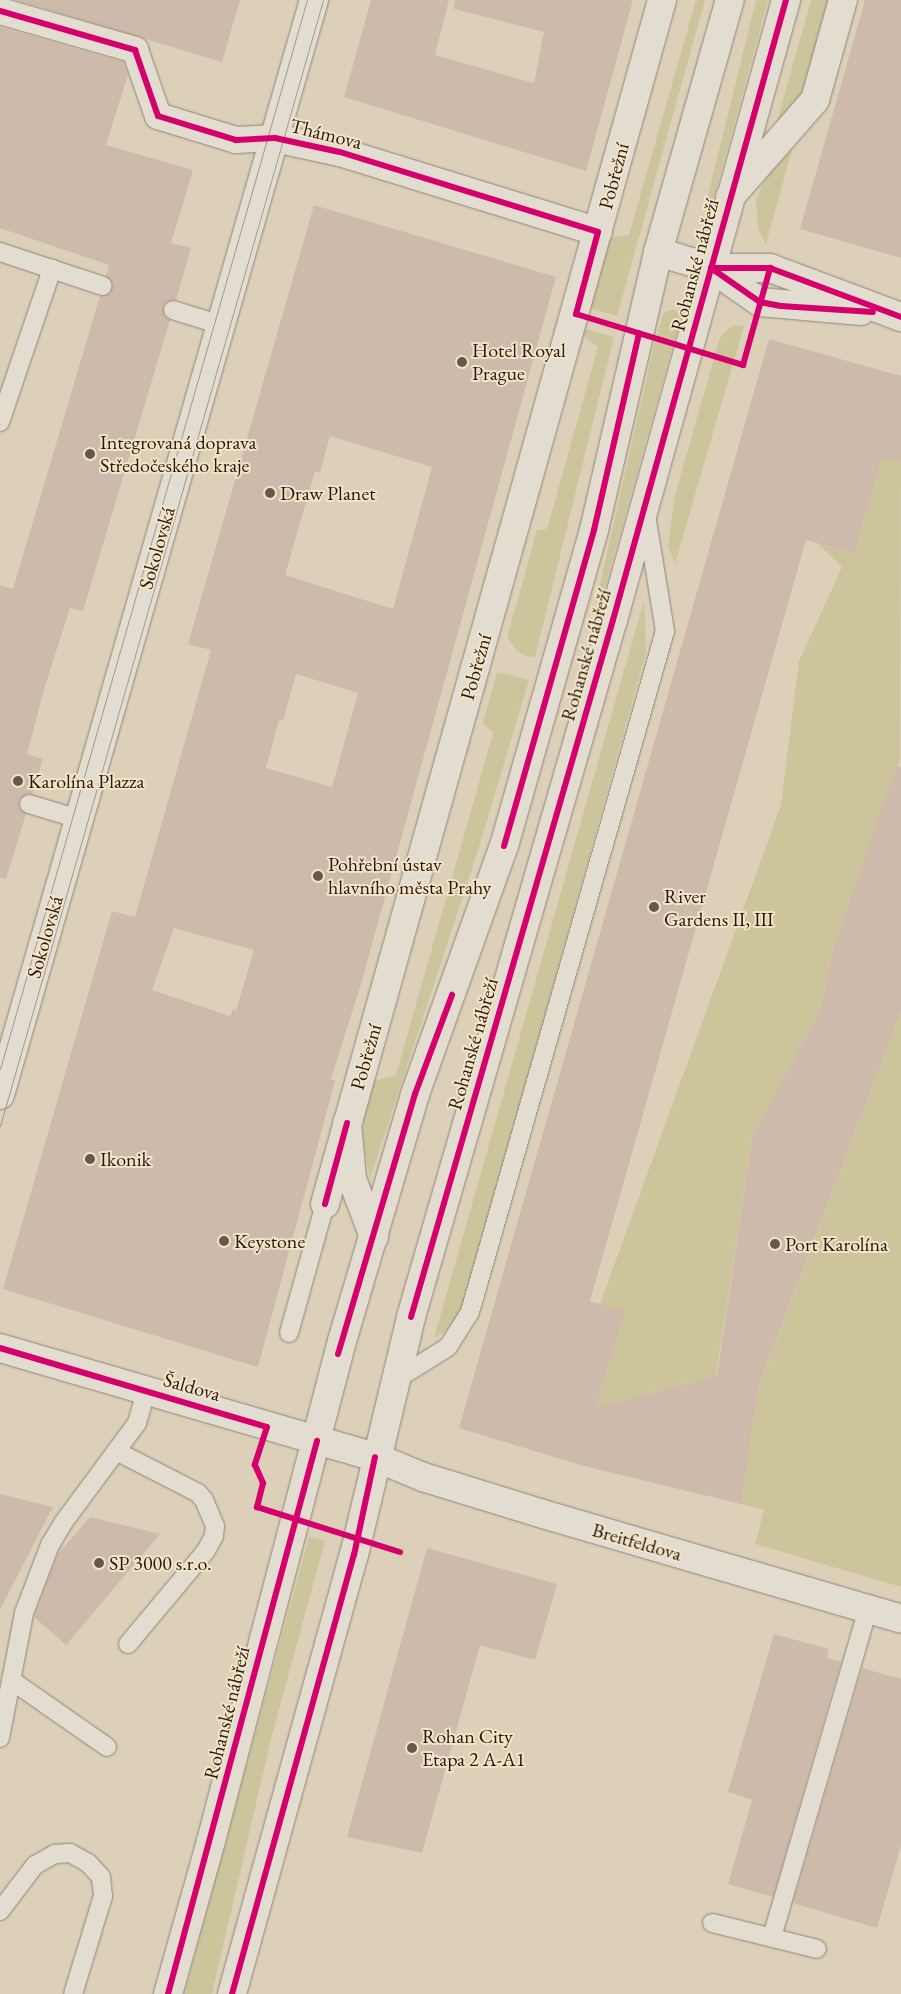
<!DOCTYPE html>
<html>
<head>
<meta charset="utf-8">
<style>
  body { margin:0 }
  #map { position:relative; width:901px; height:1994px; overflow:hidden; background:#dcd1b8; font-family:"EB Garamond",serif }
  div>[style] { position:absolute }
  .green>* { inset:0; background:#ccc59b }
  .building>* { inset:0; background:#cebaaa }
  .roads { filter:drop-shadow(0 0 1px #8d8577) drop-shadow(0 0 1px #8d8577) }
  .service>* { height:18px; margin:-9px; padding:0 9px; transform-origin:9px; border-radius:9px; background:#e3ddd1 }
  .pedestrian>* { height:26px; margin:-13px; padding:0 13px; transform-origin:13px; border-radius:13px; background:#e3ddd1 }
  .minor>* { height:28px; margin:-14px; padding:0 14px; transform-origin:14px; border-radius:14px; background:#e3ddd1 }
  .tertiary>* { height:28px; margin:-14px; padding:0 14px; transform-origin:14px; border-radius:14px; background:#e3ddd1 }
  .secondary>* { height:28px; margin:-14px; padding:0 14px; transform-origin:14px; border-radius:14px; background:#e3ddd1 }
  .tram>* { height:1px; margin:-0.5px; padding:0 0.5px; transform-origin:0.5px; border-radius:0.5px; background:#a09a90 }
  .cycleway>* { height:6px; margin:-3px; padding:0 3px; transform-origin:3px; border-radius:3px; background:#d6006c }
  .dots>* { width:14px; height:14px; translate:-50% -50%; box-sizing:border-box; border:2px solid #f2e5c7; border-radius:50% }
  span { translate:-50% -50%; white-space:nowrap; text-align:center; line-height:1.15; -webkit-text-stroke:4px #f2e5c7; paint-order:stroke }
  .street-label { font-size:20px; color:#27180f }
  .poi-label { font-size:20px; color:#27180f }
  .left { translate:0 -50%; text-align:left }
</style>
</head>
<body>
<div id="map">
  <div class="green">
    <i style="clip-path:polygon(696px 0,705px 0,617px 316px,590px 308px,607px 238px,629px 235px)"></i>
    <i style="clip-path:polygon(756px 0,768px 0,713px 201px,707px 199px)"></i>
    <i style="clip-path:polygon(811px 0,831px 0,806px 86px,794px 108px,776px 125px)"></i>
    <i style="clip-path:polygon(792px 150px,766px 244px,758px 229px,756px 200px,766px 176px)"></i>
    <i style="clip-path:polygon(669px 310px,675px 310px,681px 316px,602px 598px,597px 597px,653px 350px,663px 314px)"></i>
    <i style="clip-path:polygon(733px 325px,744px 326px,675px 564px,668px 546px,675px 495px,720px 337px)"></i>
    <i style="clip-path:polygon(585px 329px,614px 337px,535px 657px,526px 656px,518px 652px,507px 638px,537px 530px,547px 529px,598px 347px,583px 335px)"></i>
    <i style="clip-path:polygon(882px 458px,901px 462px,900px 760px,834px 945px,821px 1008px,753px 1134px,716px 1376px,596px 1407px,625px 1311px,600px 1304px,781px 805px,799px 661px,842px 567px,818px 544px,854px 554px)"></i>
    <i style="clip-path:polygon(644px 600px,646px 652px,468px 1291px,460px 1313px,446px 1331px,434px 1338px)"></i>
    <i style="clip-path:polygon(497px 672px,529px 680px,480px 844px,370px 1179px,363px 1140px,364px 1110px,370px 1082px,396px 1075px,493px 733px,483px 723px)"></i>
    <i style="clip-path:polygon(901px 1011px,901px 1587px,755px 1544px,764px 1510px,741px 1504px,757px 1391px)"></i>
    <i style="clip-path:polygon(309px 1537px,325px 1541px,271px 1739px,212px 1994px,184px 1994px)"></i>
  </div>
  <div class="building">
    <i style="clip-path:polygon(16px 0,240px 0,222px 62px)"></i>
    <i style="clip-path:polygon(371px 0,449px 0,435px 55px,534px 83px,544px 32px,454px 9px,455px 0,633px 0,586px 171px,344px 97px)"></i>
    <i style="clip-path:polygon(865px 0,901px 0,901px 258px,800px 229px)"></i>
    <i style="clip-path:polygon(0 27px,123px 62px,128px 75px,106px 145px,193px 170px,171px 243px,191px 248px,176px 300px,166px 302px,163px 307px,165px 317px,170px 320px,83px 611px,70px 608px,45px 686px,27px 754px,43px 759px,32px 794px,26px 794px,19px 800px,19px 807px,26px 814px,6px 879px,0 878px,0 585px,13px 589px,100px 296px,110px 294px,113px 284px,106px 276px,109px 265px,0 228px)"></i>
    <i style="clip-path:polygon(evenodd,314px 205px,556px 277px,361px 984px,331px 1079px,335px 1081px,258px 1367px,3px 1289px,112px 911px,135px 917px,211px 650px,188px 644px,314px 205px,330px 436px,432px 467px,393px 609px,285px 575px,315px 471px,320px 473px,330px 436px,314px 205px,296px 674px,358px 693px,332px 787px,266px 768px,279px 720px,283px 721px,296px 674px,314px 205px,174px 928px,254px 950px,236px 1011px,233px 1009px,230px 1016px,152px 990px,174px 928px)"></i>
    <i style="clip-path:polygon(769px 339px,901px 376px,901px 462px,882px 458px,854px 554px,806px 540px,590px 1301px,625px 1311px,596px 1407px,717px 1376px,753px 1134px,821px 1008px,834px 945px,897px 766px,901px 767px,901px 1011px,758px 1387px,741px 1504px,584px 1466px,459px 1428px)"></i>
    <i style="clip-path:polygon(0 1494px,53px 1507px,0 1610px)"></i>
    <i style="clip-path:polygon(90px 1517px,160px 1534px,66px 1645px,34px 1617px,57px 1555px)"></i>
    <i style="clip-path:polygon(427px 1548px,557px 1584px,535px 1660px,480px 1645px,422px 1853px,347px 1837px)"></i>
    <i style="clip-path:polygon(774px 1634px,829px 1649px,827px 1658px,841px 1662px,773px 1897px,728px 1884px,752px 1800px,728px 1792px)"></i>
    <i style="clip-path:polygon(862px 1668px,901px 1679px,901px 1846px,877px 1928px,793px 1903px)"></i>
  </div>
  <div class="roads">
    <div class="service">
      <i style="left:0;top:252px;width:108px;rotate:18.3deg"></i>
      <i style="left:173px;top:310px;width:50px;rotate:17.4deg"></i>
      <i style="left:0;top:422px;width:162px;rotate:-71.2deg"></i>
      <i style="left:29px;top:804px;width:52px;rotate:16.7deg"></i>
      <i style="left:289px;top:1333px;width:134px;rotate:-74.4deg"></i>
      <i style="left:395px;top:1380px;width:62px;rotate:-31.9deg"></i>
      <i style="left:448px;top:1347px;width:41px;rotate:-57.8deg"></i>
      <i style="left:470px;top:1312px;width:708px;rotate:-74.02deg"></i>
      <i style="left:665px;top:631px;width:118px;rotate:-99.3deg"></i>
      <i style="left:118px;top:1452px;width:90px;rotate:27.1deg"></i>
      <i style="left:198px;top:1493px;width:9px;rotate:49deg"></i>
      <i style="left:204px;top:1500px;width:28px;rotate:67deg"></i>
      <i style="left:215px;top:1526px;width:10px;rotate:96deg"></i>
      <i style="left:214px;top:1536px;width:18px;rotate:119deg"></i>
      <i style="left:205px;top:1552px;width:120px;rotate:129.9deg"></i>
      <i style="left:11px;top:1680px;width:117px;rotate:34.9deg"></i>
      <i style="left:0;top:1738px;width:127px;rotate:-79.1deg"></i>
      <i style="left:24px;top:1613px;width:73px;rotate:-69.1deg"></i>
      <i style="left:50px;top:1545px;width:26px;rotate:-59deg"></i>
      <i style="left:63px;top:1523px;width:124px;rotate:-53.5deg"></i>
      <i style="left:137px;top:1423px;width:33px;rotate:-74deg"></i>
      <i style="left:0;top:1911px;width:58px;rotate:-52.7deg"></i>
      <i style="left:35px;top:1865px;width:23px;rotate:-29deg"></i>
      <i style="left:55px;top:1854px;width:15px;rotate:-4deg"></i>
      <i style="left:70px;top:1853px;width:21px;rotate:29deg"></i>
      <i style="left:88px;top:1863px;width:19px;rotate:47deg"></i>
      <i style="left:101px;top:1877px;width:19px;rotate:84deg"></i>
      <i style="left:103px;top:1896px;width:102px;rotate:107deg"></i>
      <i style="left:712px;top:1923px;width:108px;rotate:13.9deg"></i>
      <i style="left:772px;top:1937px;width:342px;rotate:-73.7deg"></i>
    </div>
    <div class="pedestrian">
      <i style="left:0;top:11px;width:141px;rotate:16.1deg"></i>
      <i style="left:135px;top:50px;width:70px;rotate:70.8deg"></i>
      <i style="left:158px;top:116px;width:82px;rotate:17.1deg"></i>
      <i style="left:236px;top:140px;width:39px;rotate:-3deg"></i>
    </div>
    <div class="minor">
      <i style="left:275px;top:138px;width:66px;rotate:12.2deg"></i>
      <i style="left:340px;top:152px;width:270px;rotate:17.2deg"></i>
      <i style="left:730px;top:197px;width:129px;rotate:-48.8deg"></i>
      <i style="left:815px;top:100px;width:104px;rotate:-74.4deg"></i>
      <i style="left:658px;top:252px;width:55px;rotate:16.8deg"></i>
      <i style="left:711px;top:268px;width:59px"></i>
      <i style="left:770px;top:268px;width:140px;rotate:20.5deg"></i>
      <i style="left:711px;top:268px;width:60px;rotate:34.8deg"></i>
      <i style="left:760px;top:302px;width:101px;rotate:5.1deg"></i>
      <i style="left:0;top:1095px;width:1139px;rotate:-74deg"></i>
      <i style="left:325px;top:1204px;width:1250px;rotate:-74.36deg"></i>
      <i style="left:375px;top:1457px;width:52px;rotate:22.6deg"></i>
      <i style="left:423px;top:1477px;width:126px;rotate:17.1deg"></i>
      <i style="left:543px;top:1514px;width:373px;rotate:16.3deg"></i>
    </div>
    <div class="tertiary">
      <i style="left:0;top:1348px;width:391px;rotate:16.2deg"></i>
    </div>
    <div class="secondary">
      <i style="left:347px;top:1123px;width:56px;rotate:84.9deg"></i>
      <i style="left:352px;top:1179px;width:62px;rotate:69.2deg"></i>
      <i style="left:168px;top:1994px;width:159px;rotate:-74.3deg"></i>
      <i style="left:211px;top:1841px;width:517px;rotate:-75.32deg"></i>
      <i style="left:342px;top:1341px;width:258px;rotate:-73.5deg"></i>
      <i style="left:415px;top:1094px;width:263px;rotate:-70.3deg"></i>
      <i style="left:504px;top:846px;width:329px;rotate:-74.1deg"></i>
      <i style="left:594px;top:530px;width:285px;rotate:-77deg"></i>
      <i style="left:658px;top:252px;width:262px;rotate:-74.1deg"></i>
      <i style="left:232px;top:1994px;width:456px;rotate:-74.5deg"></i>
      <i style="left:354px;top:1555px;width:245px;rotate:-76.5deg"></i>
      <i style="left:411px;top:1317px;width:726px;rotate:-73.84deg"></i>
      <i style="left:613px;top:620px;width:644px;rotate:-74.41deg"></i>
    </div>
  </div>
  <div class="tram">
    <i style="left:0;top:1069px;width:1112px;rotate:-73.98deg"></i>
    <i style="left:0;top:1126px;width:1171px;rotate:-73.99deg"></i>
  </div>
  <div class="cycleway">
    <i style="left:0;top:11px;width:141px;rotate:16.1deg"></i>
    <i style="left:135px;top:50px;width:70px;rotate:70.8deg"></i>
    <i style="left:158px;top:116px;width:82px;rotate:17.1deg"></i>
    <i style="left:236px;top:140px;width:39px;rotate:-3deg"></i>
    <i style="left:275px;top:138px;width:66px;rotate:12.2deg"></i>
    <i style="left:340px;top:152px;width:270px;rotate:17.2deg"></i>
    <i style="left:598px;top:232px;width:85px;rotate:105deg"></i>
    <i style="left:576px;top:314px;width:175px;rotate:17deg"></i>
    <i style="left:743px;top:365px;width:101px;rotate:-74.4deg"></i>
    <i style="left:711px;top:268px;width:59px"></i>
    <i style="left:770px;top:268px;width:140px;rotate:20.5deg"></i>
    <i style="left:711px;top:268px;width:60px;rotate:34.8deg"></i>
    <i style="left:760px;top:302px;width:21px;rotate:11deg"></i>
    <i style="left:781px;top:306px;width:92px;rotate:3.7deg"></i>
    <i style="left:504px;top:846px;width:329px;rotate:-74.1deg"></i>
    <i style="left:594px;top:530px;width:202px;rotate:-77.1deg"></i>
    <i style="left:325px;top:1204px;width:84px;rotate:-74.8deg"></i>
    <i style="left:411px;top:1317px;width:726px;rotate:-73.84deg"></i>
    <i style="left:613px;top:620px;width:644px;rotate:-74.41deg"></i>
    <i style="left:0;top:1348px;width:278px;rotate:16.5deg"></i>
    <i style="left:267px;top:1427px;width:40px;rotate:108deg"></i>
    <i style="left:255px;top:1465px;width:20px;rotate:66deg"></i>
    <i style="left:263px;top:1483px;width:25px;rotate:104deg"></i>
    <i style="left:257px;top:1507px;width:150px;rotate:17.5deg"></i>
    <i style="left:338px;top:1354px;width:271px;rotate:-73.5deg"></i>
    <i style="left:415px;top:1094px;width:106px;rotate:-69.5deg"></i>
    <i style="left:168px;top:1994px;width:573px;rotate:-74.92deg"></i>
    <i style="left:232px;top:1994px;width:456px;rotate:-74.5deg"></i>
    <i style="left:354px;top:1555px;width:100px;rotate:-77.9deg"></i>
  </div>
  <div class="dots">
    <i style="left:462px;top:362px;background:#66594a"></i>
    <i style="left:90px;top:454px;background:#66594a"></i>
    <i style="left:270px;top:493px;background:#66594a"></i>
    <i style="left:18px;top:781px;background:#66594a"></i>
    <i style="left:318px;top:876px;background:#66594a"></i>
    <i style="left:654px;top:907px;background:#66594a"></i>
    <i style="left:90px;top:1159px;background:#66594a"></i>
    <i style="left:224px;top:1241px;background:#66594a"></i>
    <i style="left:775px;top:1244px;background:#66594a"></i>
    <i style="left:99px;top:1563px;background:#66594a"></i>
    <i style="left:412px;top:1748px;background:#66594a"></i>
  </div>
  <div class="street-label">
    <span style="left:326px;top:134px;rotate:14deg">Thámova</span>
    <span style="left:614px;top:176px;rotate:-75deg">Pobřežní</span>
    <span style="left:695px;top:265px;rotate:-75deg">Rohanské nábřeží</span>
    <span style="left:157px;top:548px;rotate:-74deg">Sokolovská</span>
    <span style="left:586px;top:655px;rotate:-74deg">Rohanské nábřeží</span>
    <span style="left:476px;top:667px;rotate:-74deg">Pobřežní</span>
    <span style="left:45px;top:937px;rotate:-74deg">Sokolovská</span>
    <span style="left:473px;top:1044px;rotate:-74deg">Rohanské nábřeží</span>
    <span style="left:366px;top:1057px;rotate:-74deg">Pobřežní</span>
    <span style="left:192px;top:1387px;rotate:16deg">Šaldova</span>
    <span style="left:637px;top:1542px;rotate:16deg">Breitfeldova</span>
    <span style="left:227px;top:1713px;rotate:-76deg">Rohanské nábřeží</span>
  </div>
  <div class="poi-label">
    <span class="left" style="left:472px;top:362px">Hotel Royal<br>Prague</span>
    <span class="left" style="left:100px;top:454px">Integrovaná doprava<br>Středočeského kraje</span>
    <span class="left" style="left:280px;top:493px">Draw Planet</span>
    <span class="left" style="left:28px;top:781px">Karolína Plazza</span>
    <span class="left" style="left:328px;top:876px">Pohřební ústav<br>hlavního města Prahy</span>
    <span class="left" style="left:664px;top:908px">River<br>Gardens Ⅱ, Ⅲ</span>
    <span class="left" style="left:100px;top:1159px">Ikonik</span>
    <span class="left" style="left:234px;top:1241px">Keystone</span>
    <span class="left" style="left:785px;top:1244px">Port Karolína</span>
    <span class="left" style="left:109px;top:1563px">SP 3000 s.r.o.</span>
    <span class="left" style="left:422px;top:1748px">Rohan City<br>Etapa 2 A-A1</span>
  </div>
</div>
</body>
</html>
